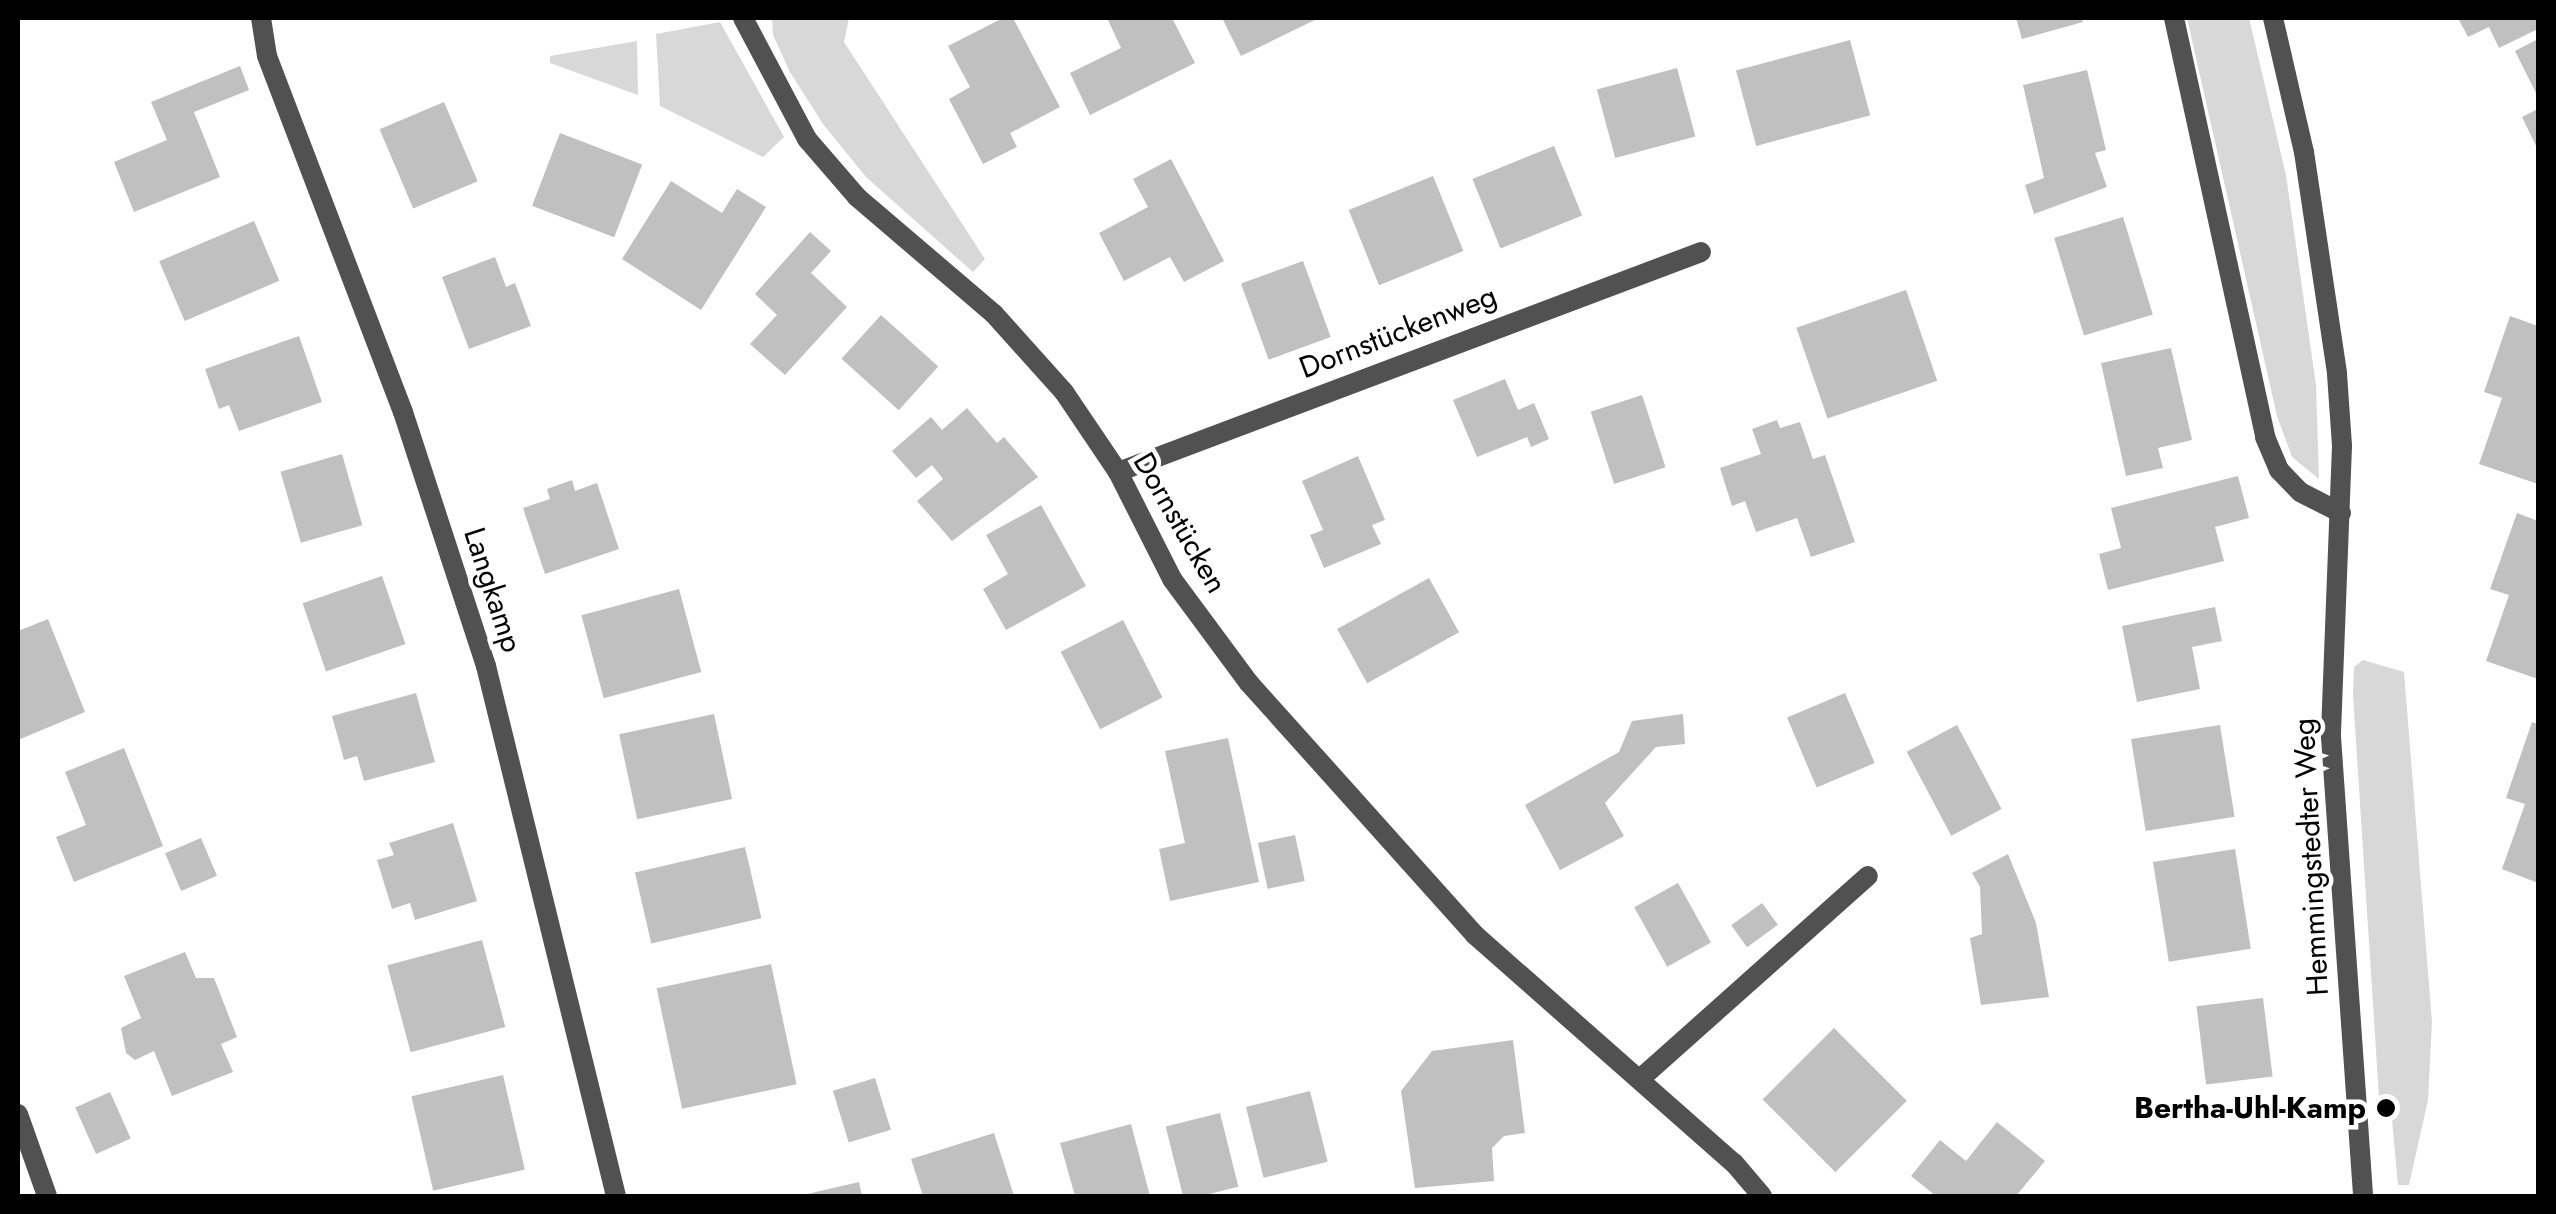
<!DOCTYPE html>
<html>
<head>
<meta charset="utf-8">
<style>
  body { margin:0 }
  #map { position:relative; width:2556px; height:1214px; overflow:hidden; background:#fff; font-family:Jost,sans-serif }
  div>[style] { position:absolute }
  .green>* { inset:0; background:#d8d8d8 }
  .building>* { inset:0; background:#c0c0c0; transform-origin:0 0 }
  .service>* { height:20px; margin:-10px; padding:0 10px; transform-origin:10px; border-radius:10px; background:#515151 }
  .minor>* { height:20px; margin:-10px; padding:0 10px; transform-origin:10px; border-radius:10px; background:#515151 }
  .tertiary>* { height:20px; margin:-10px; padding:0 10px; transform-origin:10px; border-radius:10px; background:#515151 }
  .dots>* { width:28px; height:28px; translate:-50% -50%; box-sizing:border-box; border:5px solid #fff; border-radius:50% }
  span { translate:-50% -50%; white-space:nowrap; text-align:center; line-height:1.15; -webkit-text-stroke:9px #fff; paint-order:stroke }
  .street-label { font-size:30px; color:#000 }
  .poi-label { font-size:30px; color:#000; font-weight:700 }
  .right { translate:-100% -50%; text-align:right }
  .frame { position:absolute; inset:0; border:20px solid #000; pointer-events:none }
</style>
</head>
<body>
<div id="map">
  <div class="green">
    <i style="clip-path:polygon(772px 18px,849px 18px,844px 42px,985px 259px,973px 272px,866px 177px,823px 124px,790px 72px,773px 35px)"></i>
    <i style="clip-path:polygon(2187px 18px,2249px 18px,2286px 175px,2316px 385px,2319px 479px,2292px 457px,2277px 416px)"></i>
    <i style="clip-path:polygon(720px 22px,784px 137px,763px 157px,660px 106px,656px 34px)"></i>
    <i style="clip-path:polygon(637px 41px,638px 95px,550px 63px,550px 56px)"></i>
    <i style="clip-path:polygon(2363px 660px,2404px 672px,2432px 1022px,2428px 1100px,2409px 1185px,2398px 1185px,2390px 1098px,2379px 1097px,2353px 695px,2354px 667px)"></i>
  </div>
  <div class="building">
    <i style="clip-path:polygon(1003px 18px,1013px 18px,1060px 107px,1010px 133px,1017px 147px,983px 164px,949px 99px,970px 87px,948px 46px)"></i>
    <i style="clip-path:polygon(1107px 18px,1172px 18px,1195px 63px,1090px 115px,1070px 73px,1121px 48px)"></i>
    <i style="clip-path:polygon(1222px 18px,1319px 18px,1241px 56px)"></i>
    <i style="clip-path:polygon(2016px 18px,2081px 18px,2083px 22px,2022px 39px)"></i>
    <i style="clip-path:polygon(2458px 18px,2538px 18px,2538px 29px,2499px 48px,2489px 27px,2468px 37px)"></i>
    <i style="clip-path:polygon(2538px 39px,2538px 97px,2515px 51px)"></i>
    <i style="left:1850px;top:40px;width:78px;height:118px;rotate:75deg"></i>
    <i style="clip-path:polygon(240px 66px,249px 90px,194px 112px,220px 177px,134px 212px,114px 162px,167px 140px,151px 102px)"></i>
    <i style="left:1677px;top:68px;width:71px;height:83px;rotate:75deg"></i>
    <i style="clip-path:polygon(2087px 70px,2106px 150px,2095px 153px,2107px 187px,2034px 214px,2025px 185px,2044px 178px,2023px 85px)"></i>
    <i style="left:444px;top:102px;width:86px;height:70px;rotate:67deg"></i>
    <i style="clip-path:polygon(2538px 109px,2538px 150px,2522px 117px)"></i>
    <i style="left:560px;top:133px;width:88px;height:78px;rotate:21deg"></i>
    <i style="left:1554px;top:146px;width:75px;height:88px;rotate:68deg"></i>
    <i style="clip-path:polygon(1171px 159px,1224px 261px,1184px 282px,1170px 257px,1124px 281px,1099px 233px,1148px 207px,1133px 179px)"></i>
    <i style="left:1433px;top:176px;width:81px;height:91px;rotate:68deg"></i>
    <i style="clip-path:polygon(671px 181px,722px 213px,737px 189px,766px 207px,701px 310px,622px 259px)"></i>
    <i style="left:2123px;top:217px;width:102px;height:72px;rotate:73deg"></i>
    <i style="left:254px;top:221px;width:65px;height:103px;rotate:67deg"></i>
    <i style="clip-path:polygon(810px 232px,831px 251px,811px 273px,847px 307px,785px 375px,750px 344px,777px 315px,755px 294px)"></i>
    <i style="clip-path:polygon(495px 257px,506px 287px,515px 283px,531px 326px,469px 349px,442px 277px)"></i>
    <i style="left:1303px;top:261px;width:81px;height:66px;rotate:70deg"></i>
    <i style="left:1906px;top:290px;width:96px;height:116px;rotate:71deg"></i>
    <i style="left:881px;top:315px;width:77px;height:59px;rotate:42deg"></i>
    <i style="clip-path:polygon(2510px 316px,2538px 326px,2538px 484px,2479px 464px,2502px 398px,2484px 392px)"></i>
    <i style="clip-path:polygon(299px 336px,322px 402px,239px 431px,229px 405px,219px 409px,205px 369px)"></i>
    <i style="clip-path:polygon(2171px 348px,2192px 440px,2158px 448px,2163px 468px,2126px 476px,2101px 363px)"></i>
    <i style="clip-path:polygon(1505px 379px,1518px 410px,1534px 403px,1549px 439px,1531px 447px,1527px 437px,1477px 457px,1453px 400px)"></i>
    <i style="left:1642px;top:395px;width:76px;height:54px;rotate:72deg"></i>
    <i style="clip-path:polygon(967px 408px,997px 443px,1004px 437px,1038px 477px,952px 541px,917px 501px,943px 479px,932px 465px,916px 478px,892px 451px,931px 417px,942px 430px)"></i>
    <i style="clip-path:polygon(1777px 420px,1780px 428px,1800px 422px,1813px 459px,1825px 455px,1855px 542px,1811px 557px,1797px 518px,1756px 532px,1745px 501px,1732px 506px,1720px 468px,1761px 454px,1752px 429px)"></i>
    <i style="left:342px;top:454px;width:74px;height:64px;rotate:74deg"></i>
    <i style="clip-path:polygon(1358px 456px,1385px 520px,1372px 525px,1381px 544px,1324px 568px,1310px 535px,1323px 530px,1302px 481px)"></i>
    <i style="clip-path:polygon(2238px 476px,2249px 518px,2215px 527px,2224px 561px,2108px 590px,2099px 554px,2121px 548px,2111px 508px)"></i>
    <i style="clip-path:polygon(572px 480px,575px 491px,597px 483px,619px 549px,545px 574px,523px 508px,550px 499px,547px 489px)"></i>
    <i style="clip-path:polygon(1041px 505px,1086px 586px,1006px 630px,983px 589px,1008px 574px,986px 535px)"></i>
    <i style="clip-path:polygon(2517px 513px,2538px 521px,2538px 679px,2486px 661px,2509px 595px,2490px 589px)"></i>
    <i style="left:382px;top:576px;width:72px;height:84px;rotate:71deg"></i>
    <i style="left:1429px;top:578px;width:62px;height:105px;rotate:61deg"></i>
    <i style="left:679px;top:589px;width:86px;height:101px;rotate:75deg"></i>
    <i style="clip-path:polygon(2215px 607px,2222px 641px,2192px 647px,2200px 689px,2137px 702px,2122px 626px)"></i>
    <i style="clip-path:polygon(48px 619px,85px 712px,18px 740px,18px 631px)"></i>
    <i style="left:1123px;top:620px;width:87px;height:70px;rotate:63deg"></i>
    <i style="clip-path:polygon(416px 693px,435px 762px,364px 781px,357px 756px,344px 760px,332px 716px)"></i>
    <i style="left:1845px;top:693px;width:76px;height:63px;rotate:67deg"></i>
    <i style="left:714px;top:714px;width:87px;height:97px;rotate:78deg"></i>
    <i style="clip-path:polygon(1683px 714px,1685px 744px,1656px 747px,1605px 803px,1624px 836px,1560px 870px,1525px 805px,1619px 752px,1632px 721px)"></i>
    <i style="clip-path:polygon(2532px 722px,2538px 724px,2538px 883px,2502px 869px,2525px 804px,2506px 798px)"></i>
    <i style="left:1957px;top:725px;width:95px;height:57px;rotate:62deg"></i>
    <i style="left:2220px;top:725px;width:93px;height:90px;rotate:81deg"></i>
    <i style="clip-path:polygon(1228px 738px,1259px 882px,1170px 901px,1159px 849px,1185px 843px,1165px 751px)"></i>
    <i style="clip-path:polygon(124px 748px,163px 846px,74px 882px,56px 837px,86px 825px,65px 772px)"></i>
    <i style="clip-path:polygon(453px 823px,477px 901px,415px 920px,410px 903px,392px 909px,377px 860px,394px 855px,389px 843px)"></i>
    <i style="left:1295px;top:835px;width:47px;height:38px;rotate:78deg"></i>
    <i style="left:201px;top:838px;width:41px;height:39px;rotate:67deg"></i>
    <i style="left:745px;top:847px;width:73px;height:113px;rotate:77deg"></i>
    <i style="left:2235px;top:849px;width:101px;height:83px;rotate:81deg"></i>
    <i style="clip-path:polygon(2008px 854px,2036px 923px,2049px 997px,1981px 1005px,1970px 938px,1982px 934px,1980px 887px,1972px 873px)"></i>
    <i style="left:1678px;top:883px;width:68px;height:50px;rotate:61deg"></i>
    <i style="left:1762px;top:903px;width:27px;height:38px;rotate:54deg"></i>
    <i style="left:482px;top:940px;width:90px;height:98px;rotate:75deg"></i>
    <i style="clip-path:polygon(185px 952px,196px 978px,214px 978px,237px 1037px,221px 1044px,233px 1072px,172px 1096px,154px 1051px,135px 1060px,126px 1053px,121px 1028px,141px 1018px,124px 976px)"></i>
    <i style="left:771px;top:964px;width:123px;height:117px;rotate:78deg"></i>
    <i style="left:2263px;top:998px;width:79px;height:67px;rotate:83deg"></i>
    <i style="left:1834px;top:1028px;width:103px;height:101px;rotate:45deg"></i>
    <i style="clip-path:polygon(1513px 1040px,1525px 1133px,1504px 1136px,1492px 1148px,1494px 1181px,1415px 1188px,1401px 1091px,1432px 1051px)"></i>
    <i style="left:503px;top:1075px;width:97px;height:94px;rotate:77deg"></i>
    <i style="left:875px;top:1078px;width:54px;height:44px;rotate:73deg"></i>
    <i style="left:1310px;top:1091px;width:73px;height:66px;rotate:76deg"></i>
    <i style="left:110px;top:1092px;width:51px;height:38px;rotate:66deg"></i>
    <i style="left:1220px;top:1113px;width:76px;height:56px;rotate:76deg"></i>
    <i style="clip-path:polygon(1997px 1122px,2045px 1161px,2016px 1196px,1936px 1196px,1911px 1176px,1940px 1140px,1966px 1161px)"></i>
    <i style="clip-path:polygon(1131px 1124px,1150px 1196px,1075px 1196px,1060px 1143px)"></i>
    <i style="clip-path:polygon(994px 1133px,1014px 1196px,923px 1196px,911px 1159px)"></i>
    <i style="clip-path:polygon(859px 1182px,862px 1196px,803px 1196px,803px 1195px)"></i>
  </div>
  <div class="service">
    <i style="left:2174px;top:18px;width:429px;rotate:77.7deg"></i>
    <i style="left:2265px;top:437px;width:36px;rotate:67deg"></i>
    <i style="left:2279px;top:470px;width:30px;rotate:46deg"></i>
    <i style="left:2300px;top:492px;width:46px;rotate:27.1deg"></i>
  </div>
  <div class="minor">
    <i style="left:261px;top:18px;width:38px;rotate:81deg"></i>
    <i style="left:267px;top:56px;width:381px;rotate:69.1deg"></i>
    <i style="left:403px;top:412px;width:267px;rotate:71.9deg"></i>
    <i style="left:486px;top:666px;width:546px;rotate:76.22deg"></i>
    <i style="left:743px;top:18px;width:137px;rotate:62.1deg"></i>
    <i style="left:807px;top:139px;width:77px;rotate:49.2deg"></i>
    <i style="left:857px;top:197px;width:180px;rotate:40.5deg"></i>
    <i style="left:994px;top:314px;width:105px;rotate:48.1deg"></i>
    <i style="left:1064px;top:392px;width:97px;rotate:56deg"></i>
    <i style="left:1118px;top:472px;width:120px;rotate:63.2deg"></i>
    <i style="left:1172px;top:579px;width:129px;rotate:53.5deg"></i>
    <i style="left:1249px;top:683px;width:338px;rotate:48.1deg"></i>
    <i style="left:1475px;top:935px;width:345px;rotate:41.4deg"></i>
    <i style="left:1734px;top:1163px;width:43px;rotate:49.7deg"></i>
    <i style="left:1118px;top:472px;width:623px;rotate:-20.67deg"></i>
    <i style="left:1640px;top:1079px;width:305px;rotate:-41.7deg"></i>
    <i style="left:18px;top:1114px;width:87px;rotate:70.5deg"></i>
  </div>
  <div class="tertiary">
    <i style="left:2273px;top:18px;width:138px;rotate:77deg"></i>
    <i style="left:2304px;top:152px;width:224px;rotate:81.5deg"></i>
    <i style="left:2337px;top:374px;width:72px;rotate:86deg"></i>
    <i style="left:2342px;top:446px;width:291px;rotate:92.2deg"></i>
    <i style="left:2331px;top:737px;width:460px;rotate:86deg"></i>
  </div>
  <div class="dots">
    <i style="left:2386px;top:1108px;background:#000"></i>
  </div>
  <div class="street-label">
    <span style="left:1398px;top:332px;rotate:-21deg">Dornstückenweg</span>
    <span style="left:1180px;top:523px;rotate:60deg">Dornstücken</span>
    <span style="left:493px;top:590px;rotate:72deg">Langkamp</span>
    <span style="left:2311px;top:857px;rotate:-93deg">Hemmingstedter Weg</span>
  </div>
  <div class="poi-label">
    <span class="right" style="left:2366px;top:1108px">Bertha-Uhl-Kamp</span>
  </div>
  <div class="frame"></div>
</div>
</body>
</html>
